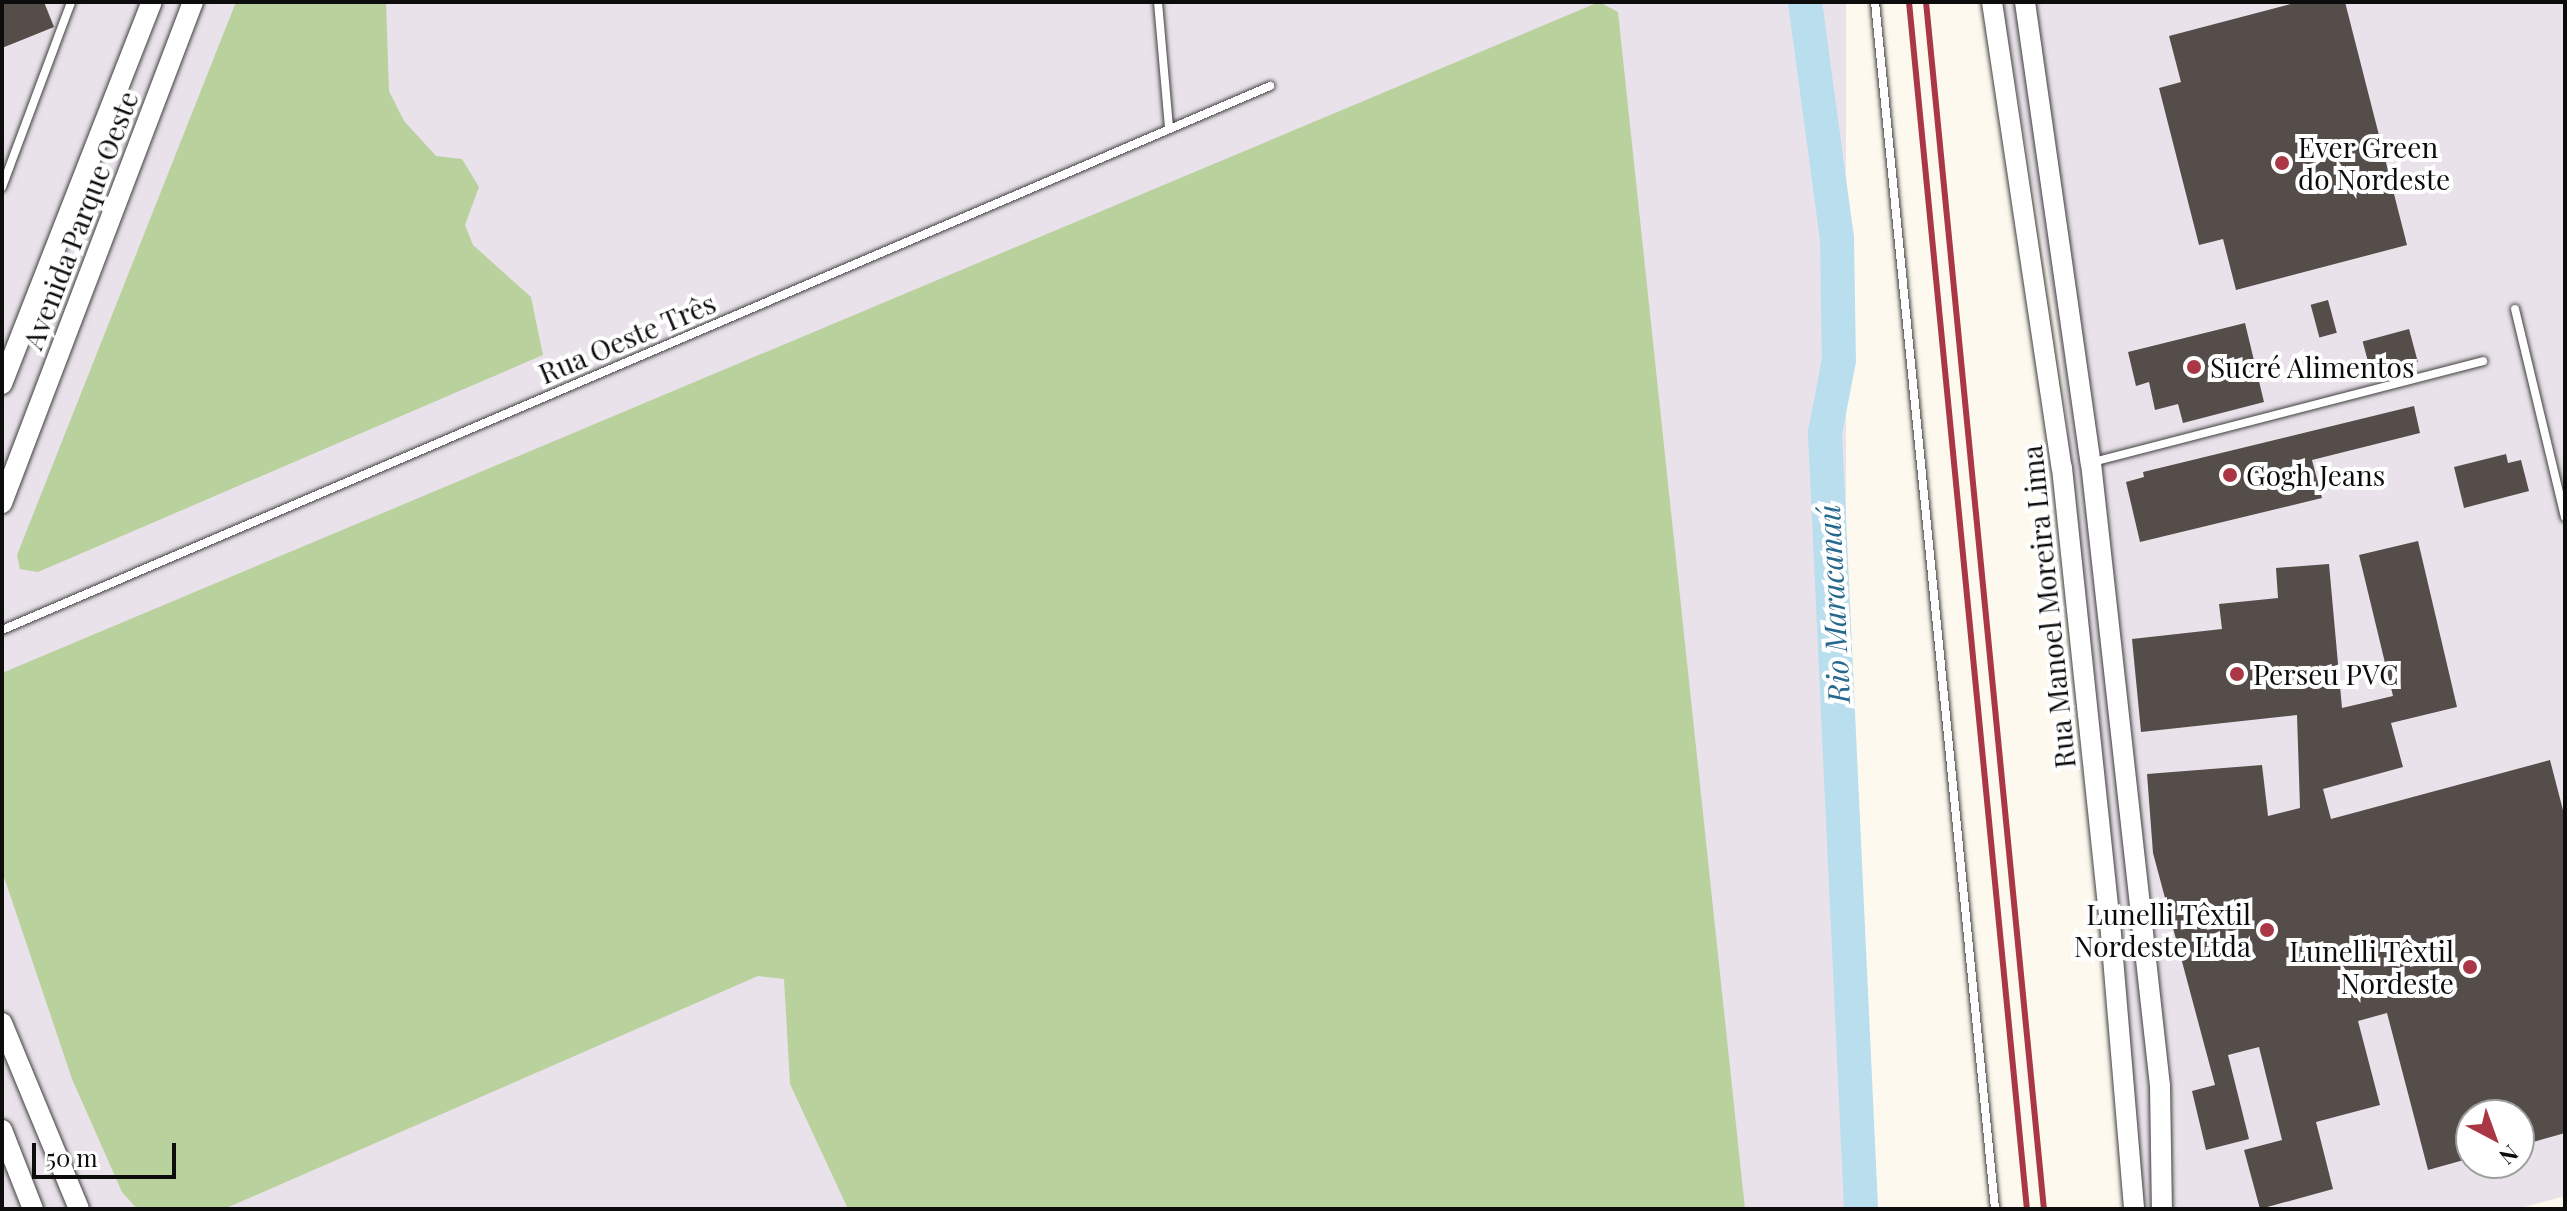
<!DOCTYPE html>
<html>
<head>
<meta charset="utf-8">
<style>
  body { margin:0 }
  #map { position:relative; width:2567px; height:1211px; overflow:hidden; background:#fdf9ee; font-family:"Playfair Display",serif }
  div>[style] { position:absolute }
  .industrial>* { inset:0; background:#e9e2ea; transform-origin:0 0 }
  .forest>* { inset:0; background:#b9d19d }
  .river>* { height:34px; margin:-17px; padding:0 17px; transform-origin:17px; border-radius:17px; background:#b9deee }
  .building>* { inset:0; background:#544d4a; transform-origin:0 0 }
  .roads { filter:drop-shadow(0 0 2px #3f3f3f) drop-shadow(0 0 2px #3f3f3f) }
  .service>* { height:8px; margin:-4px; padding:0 4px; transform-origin:4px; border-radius:4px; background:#fff }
  .tertiary>* { height:20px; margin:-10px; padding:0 10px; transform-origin:10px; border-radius:10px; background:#fff }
  .rail>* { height:6px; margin:-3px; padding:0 3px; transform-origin:3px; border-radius:3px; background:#aa3746 }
  .dots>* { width:22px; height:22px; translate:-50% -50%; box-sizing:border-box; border:4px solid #fff; border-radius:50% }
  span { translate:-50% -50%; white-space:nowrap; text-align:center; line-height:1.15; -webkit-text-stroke:8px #fff; paint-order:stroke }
  .poi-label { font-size:28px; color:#0c0c0c }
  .left { translate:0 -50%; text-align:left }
  .right { translate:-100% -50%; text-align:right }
  .street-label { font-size:28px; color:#0c0c0c }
  .water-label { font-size:30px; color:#26698e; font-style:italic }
  .frame { position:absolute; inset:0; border:4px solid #0c0c0c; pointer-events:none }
  .north { position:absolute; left:2455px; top:1099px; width:80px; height:80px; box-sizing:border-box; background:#fff; border:2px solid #9e9e9e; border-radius:50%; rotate:139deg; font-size:22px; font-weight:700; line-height:32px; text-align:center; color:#0c0c0c }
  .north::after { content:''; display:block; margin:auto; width:28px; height:36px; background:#aa3746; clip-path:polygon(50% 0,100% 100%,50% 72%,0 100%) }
  .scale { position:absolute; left:32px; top:1143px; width:144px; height:36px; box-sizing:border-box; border:4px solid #0c0c0c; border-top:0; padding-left:10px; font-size:24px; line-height:28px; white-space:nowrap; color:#0c0c0c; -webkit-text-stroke:6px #fff; paint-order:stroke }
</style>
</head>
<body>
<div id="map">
  <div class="industrial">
    <i style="left:2px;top:2px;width:1844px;height:1207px"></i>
    <i style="clip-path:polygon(evenodd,2002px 2px,2565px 2px,2565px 1196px,2517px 1209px,2141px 1209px,2059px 338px,2002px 2px,2471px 1115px,2519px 1115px,2519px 1163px,2471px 1163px,2471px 1115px)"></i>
  </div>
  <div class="forest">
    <i style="clip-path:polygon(236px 2px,386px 2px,389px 91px,404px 121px,436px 156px,462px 159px,479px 187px,465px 225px,473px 245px,531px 297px,543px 355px,38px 572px,20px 569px,17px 555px)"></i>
    <i style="clip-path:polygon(1599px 2px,1618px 12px,1745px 1209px,848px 1209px,790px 1084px,784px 979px,758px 976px,224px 1209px,137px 1209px,122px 1192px,72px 1079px,2px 871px,2px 673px)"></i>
  </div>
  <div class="river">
    <i style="left:1805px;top:2px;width:238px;rotate:82.3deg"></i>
    <i style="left:1837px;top:238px;width:122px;rotate:89.1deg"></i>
    <i style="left:1839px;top:360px;width:74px;rotate:100.9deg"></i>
    <i style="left:1825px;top:433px;width:777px;rotate:87.34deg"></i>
  </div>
  <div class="building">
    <i style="clip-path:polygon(2px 2px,44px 2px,54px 27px,2px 48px)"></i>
    <i style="clip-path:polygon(2298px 2px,2345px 2px,2407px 245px,2236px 290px,2223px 239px,2199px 245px,2159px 88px,2181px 82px,2169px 36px)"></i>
    <i style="left:2328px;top:300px;width:34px;height:18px;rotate:75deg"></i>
    <i style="clip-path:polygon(2245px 323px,2264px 402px,2183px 423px,2178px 404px,2155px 410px,2149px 382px,2136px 386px,2128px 352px)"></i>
    <i style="left:2409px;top:329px;width:34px;height:48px;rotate:75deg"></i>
    <i style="clip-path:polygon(2414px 406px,2420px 433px,2312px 460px,2322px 498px,2140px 542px,2126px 482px,2144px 477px,2143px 472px)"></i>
    <i style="clip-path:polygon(2506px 454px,2508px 463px,2521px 460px,2529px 491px,2464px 508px,2454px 467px)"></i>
    <i style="clip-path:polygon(2418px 541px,2457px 707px,2391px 723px,2403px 767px,2323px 789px,2331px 819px,2550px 760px,2565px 818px,2565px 1133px,2519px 1146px,2519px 1115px,2471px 1115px,2471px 1158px,2428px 1170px,2387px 1013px,2358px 1021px,2380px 1105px,2316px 1122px,2333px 1189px,2260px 1209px,2244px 1150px,2282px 1140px,2259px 1047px,2228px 1055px,2249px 1139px,2206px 1150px,2192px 1091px,2215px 1085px,2153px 853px,2147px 774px,2262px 765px,2268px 816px,2300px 808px,2297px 715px,2141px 732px,2132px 639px,2222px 629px,2219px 604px,2278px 598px,2276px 568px,2329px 564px,2342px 708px,2393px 696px,2359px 555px)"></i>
  </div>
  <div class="roads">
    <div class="service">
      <i style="left:1158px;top:2px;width:127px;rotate:85deg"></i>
      <i style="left:1875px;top:2px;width:1213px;rotate:84.32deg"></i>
      <i style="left:2px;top:187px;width:197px;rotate:-69.5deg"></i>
      <i style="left:2515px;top:309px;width:214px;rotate:76.5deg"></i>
      <i style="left:2093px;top:462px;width:403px;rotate:-14.5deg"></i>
      <i style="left:2px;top:630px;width:1380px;rotate:-23.22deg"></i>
    </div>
    <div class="tertiary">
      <i style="left:1992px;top:2px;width:471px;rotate:81.5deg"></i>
      <i style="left:2062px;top:468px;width:457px;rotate:84deg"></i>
      <i style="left:2110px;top:922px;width:288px;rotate:85.2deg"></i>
      <i style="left:2025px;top:2px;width:466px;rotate:81.9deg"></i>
      <i style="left:2091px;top:463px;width:627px;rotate:83.68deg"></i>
      <i style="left:2160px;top:1086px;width:123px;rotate:89.1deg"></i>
      <i style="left:2px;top:384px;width:410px;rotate:-68.6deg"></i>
      <i style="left:2px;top:503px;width:536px;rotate:-69.13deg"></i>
      <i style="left:2px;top:1023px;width:201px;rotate:67.5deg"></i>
      <i style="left:2px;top:1130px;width:85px;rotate:68.6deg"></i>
    </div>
  </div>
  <div class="rail">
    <i style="left:1909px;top:2px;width:1213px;rotate:84.42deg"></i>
    <i style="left:1926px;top:2px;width:1213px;rotate:84.42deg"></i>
  </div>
  <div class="dots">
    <i style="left:2282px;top:163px;background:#aa3746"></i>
    <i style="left:2194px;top:367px;background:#aa3746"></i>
    <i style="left:2230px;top:475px;background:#aa3746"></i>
    <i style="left:2237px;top:674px;background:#aa3746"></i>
    <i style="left:2267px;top:930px;background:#aa3746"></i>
    <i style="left:2470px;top:967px;background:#aa3746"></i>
  </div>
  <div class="poi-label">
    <span class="left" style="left:2298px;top:163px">Ever Green<br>do Nordeste</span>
    <span class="left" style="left:2210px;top:367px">Sucré Alimentos</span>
    <span class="left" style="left:2246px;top:475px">Gogh Jeans</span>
    <span class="left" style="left:2253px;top:674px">Perseu PVC</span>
    <span class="right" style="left:2251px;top:930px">Lunelli Têxtil<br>Nordeste Ltda</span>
    <span class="right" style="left:2454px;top:967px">Lunelli Têxtil<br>Nordeste</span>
  </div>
  <div class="street-label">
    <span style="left:80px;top:220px;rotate:-69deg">Avenida Parque Oeste</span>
    <span style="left:627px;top:338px;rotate:-23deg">Rua Oeste Três</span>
    <span style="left:2048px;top:607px;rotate:-96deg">Rua Manoel Moreira Lima</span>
  </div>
  <div class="water-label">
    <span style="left:1833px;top:604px;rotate:-93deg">Rio Maracanaú</span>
  </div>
  <div class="frame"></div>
  <div class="north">N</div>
  <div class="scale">50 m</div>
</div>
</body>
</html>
